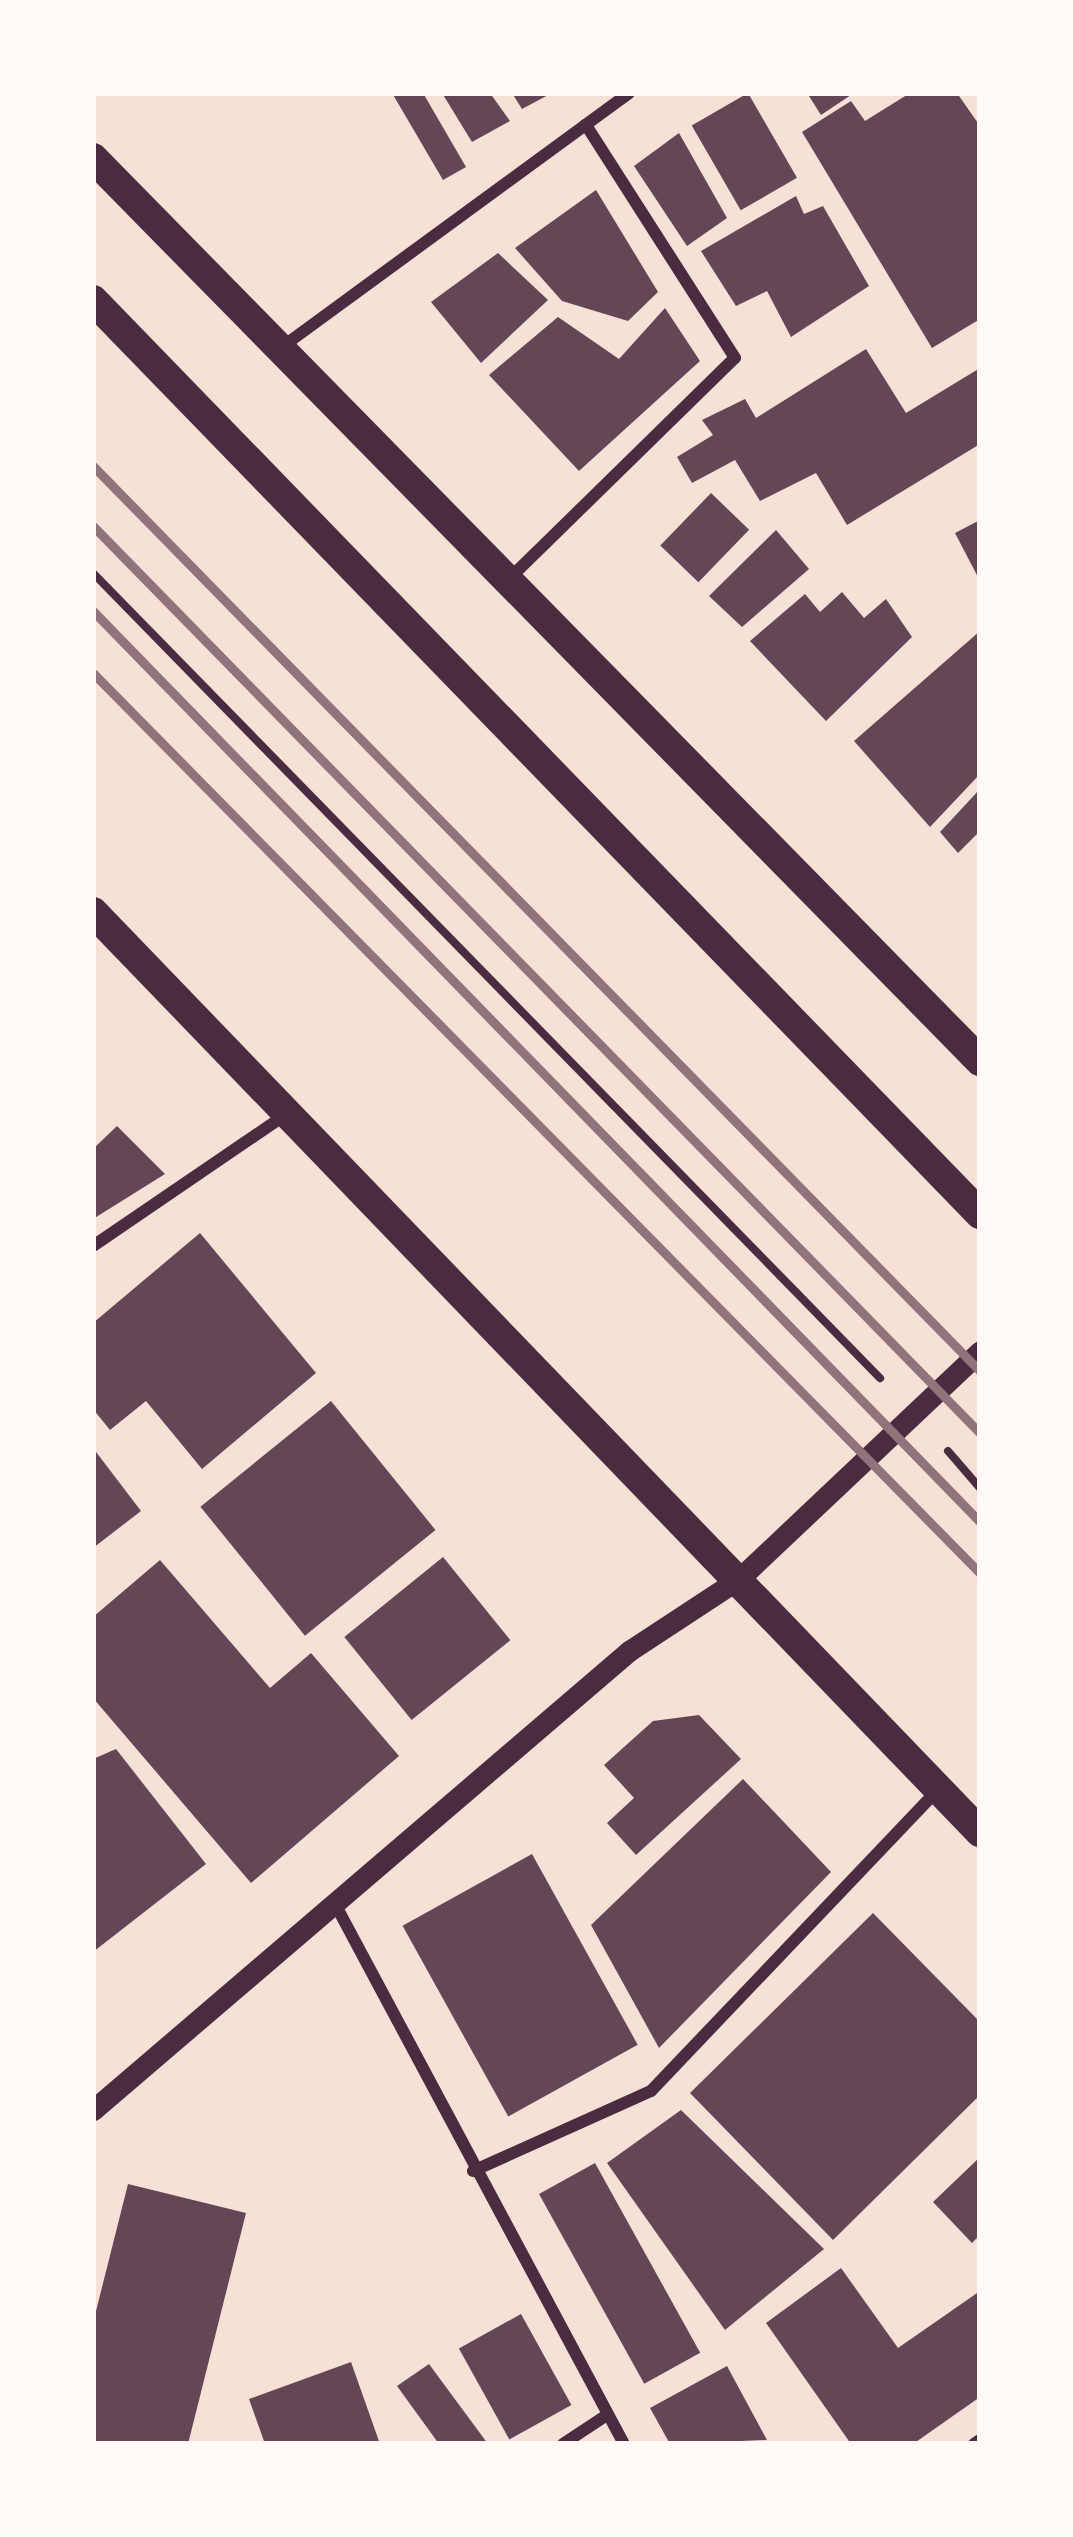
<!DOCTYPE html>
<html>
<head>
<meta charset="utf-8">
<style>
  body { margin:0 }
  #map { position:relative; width:1073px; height:2537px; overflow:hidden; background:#f7e1d7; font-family:"Golos Text",sans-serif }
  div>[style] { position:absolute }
  .building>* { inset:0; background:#644757; transform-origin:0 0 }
  .path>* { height:8px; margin:-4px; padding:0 4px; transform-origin:4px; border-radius:4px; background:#4a2c40 }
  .minor>* { height:12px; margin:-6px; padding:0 6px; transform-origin:6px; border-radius:6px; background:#4a2c40 }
  .tertiary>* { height:21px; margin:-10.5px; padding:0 10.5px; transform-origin:10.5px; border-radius:10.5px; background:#4a2c40 }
  .primary>* { height:30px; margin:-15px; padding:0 15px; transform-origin:15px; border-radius:15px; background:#4a2c40 }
  .rail>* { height:9px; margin:-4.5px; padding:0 4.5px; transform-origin:4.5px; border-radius:4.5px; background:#8f747c }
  span { translate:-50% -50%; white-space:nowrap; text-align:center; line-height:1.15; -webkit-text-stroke:12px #fffaf5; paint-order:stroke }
  .frame { position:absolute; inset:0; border:96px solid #fffaf5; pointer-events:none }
</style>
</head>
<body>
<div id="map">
  <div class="building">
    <i style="clip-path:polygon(392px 93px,423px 93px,466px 167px,443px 180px)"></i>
    <i style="clip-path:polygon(442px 93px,490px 93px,510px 121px,472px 142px)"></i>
    <i style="clip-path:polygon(512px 93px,552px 93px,522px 109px)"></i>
    <i style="left:748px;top:93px;width:98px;height:65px;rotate:60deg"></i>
    <i style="clip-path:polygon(807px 93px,854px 93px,821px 115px)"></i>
    <i style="clip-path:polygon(910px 93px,957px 93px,980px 126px,980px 319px,932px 348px,802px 132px,851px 101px,865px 121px)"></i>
    <i style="clip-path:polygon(679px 133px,727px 218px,687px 246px,634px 166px)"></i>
    <i style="clip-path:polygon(596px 190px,658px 292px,628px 321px,562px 301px,515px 248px)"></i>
    <i style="clip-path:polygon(796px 196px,804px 214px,823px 206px,869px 286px,791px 337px,767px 291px,736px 306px,701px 251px)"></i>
    <i style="clip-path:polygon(498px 253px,548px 300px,481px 363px,431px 302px)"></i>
    <i style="clip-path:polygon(665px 308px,700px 361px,579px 471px,489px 375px,558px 317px,619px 359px)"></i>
    <i style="clip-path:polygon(866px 349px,906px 413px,980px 368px,980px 444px,847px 525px,816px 473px,760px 501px,735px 460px,692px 483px,677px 457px,713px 435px,702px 420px,745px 399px,756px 418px)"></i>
    <i style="left:711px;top:493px;width:53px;height:73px;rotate:44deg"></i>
    <i style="clip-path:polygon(980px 520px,980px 581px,955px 533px)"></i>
    <i style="clip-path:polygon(776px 530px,809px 569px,742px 627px,709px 596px)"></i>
    <i style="clip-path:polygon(842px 592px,864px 618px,886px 599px,912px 637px,826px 721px,750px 641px,805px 594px,820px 612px)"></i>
    <i style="clip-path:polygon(980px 631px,980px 774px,930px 827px,854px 741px)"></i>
    <i style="clip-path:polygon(980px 789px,980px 831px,958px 853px,940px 832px)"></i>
    <i style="clip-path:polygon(117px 1126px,165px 1174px,93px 1219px,93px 1149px)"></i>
    <i style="clip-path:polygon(200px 1233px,316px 1373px,202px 1469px,146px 1401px,110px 1430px,93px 1409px,93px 1323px)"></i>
    <i style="left:331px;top:1401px;width:166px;height:168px;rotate:51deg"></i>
    <i style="clip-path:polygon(93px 1448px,141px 1511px,93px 1548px)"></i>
    <i style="left:443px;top:1557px;width:107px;height:127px;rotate:51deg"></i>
    <i style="clip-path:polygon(160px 1560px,270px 1688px,311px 1653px,399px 1756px,251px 1883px,93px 1698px,93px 1617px)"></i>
    <i style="clip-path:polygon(699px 1715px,741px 1759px,636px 1855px,607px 1823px,634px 1798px,604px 1765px,653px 1721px)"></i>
    <i style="clip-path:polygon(116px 1749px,206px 1864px,93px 1952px,93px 1759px)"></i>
    <i style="clip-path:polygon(743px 1779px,831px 1872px,659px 2048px,591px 1925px)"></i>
    <i style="left:532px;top:1854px;width:218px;height:148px;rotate:61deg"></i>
    <i style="clip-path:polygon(873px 1913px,980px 2022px,980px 2095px,833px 2240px,690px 2093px)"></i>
    <i style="clip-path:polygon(681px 2110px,824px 2249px,725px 2330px,607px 2163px)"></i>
    <i style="clip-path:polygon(980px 2157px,980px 2235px,972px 2243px,933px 2202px)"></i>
    <i style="left:595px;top:2163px;width:217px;height:64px;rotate:61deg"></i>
    <i style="clip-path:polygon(128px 2184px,246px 2213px,188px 2444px,93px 2444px,93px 2323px)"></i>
    <i style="clip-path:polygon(841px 2268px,898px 2348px,980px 2291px,980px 2397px,913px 2444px,851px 2444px,766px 2323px)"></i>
    <i style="left:521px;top:2314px;width:104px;height:71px;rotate:61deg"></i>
    <i style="clip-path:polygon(351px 2362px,380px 2444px,265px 2444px,249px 2399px)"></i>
    <i style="clip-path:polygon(429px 2364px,488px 2444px,439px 2444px,397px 2386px)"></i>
    <i style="clip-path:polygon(727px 2366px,767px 2440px,670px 2444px,650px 2408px)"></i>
  </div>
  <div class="path">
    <i style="left:93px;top:573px;width:1126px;rotate:45.65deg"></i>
    <i style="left:948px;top:1451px;width:49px;rotate:49.1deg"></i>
  </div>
  <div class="minor">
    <i style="left:282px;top:347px;width:430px;rotate:-36.2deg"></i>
    <i style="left:509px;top:579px;width:316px;rotate:-44.4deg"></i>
    <i style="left:735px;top:358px;width:277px;rotate:-122.6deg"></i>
    <i style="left:93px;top:1246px;width:232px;rotate:-34.3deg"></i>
    <i style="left:334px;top:1902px;width:615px;rotate:61.85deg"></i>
    <i style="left:473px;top:2171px;width:195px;rotate:-24.2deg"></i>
    <i style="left:651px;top:2091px;width:416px;rotate:-46.4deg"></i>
    <i style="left:563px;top:2444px;width:53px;rotate:-33.4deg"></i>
    <i style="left:974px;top:2444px;width:7px;rotate:-34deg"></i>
  </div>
  <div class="tertiary">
    <i style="left:93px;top:2110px;width:706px;rotate:-40.57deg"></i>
    <i style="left:629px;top:1651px;width:133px;rotate:-33.3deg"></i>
    <i style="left:740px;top:1578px;width:330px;rotate:-43.4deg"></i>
  </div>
  <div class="primary">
    <i style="left:93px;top:158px;width:1266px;rotate:45.51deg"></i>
    <i style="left:93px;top:300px;width:1274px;rotate:45.86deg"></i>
    <i style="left:93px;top:912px;width:1278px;rotate:46.05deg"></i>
  </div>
  <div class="rail">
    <i style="left:93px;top:466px;width:1267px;rotate:45.58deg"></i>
    <i style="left:93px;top:526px;width:1269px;rotate:45.64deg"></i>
    <i style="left:93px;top:611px;width:1271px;rotate:45.76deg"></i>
    <i style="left:93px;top:673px;width:1264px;rotate:45.42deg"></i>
  </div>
  <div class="frame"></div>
</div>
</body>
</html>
